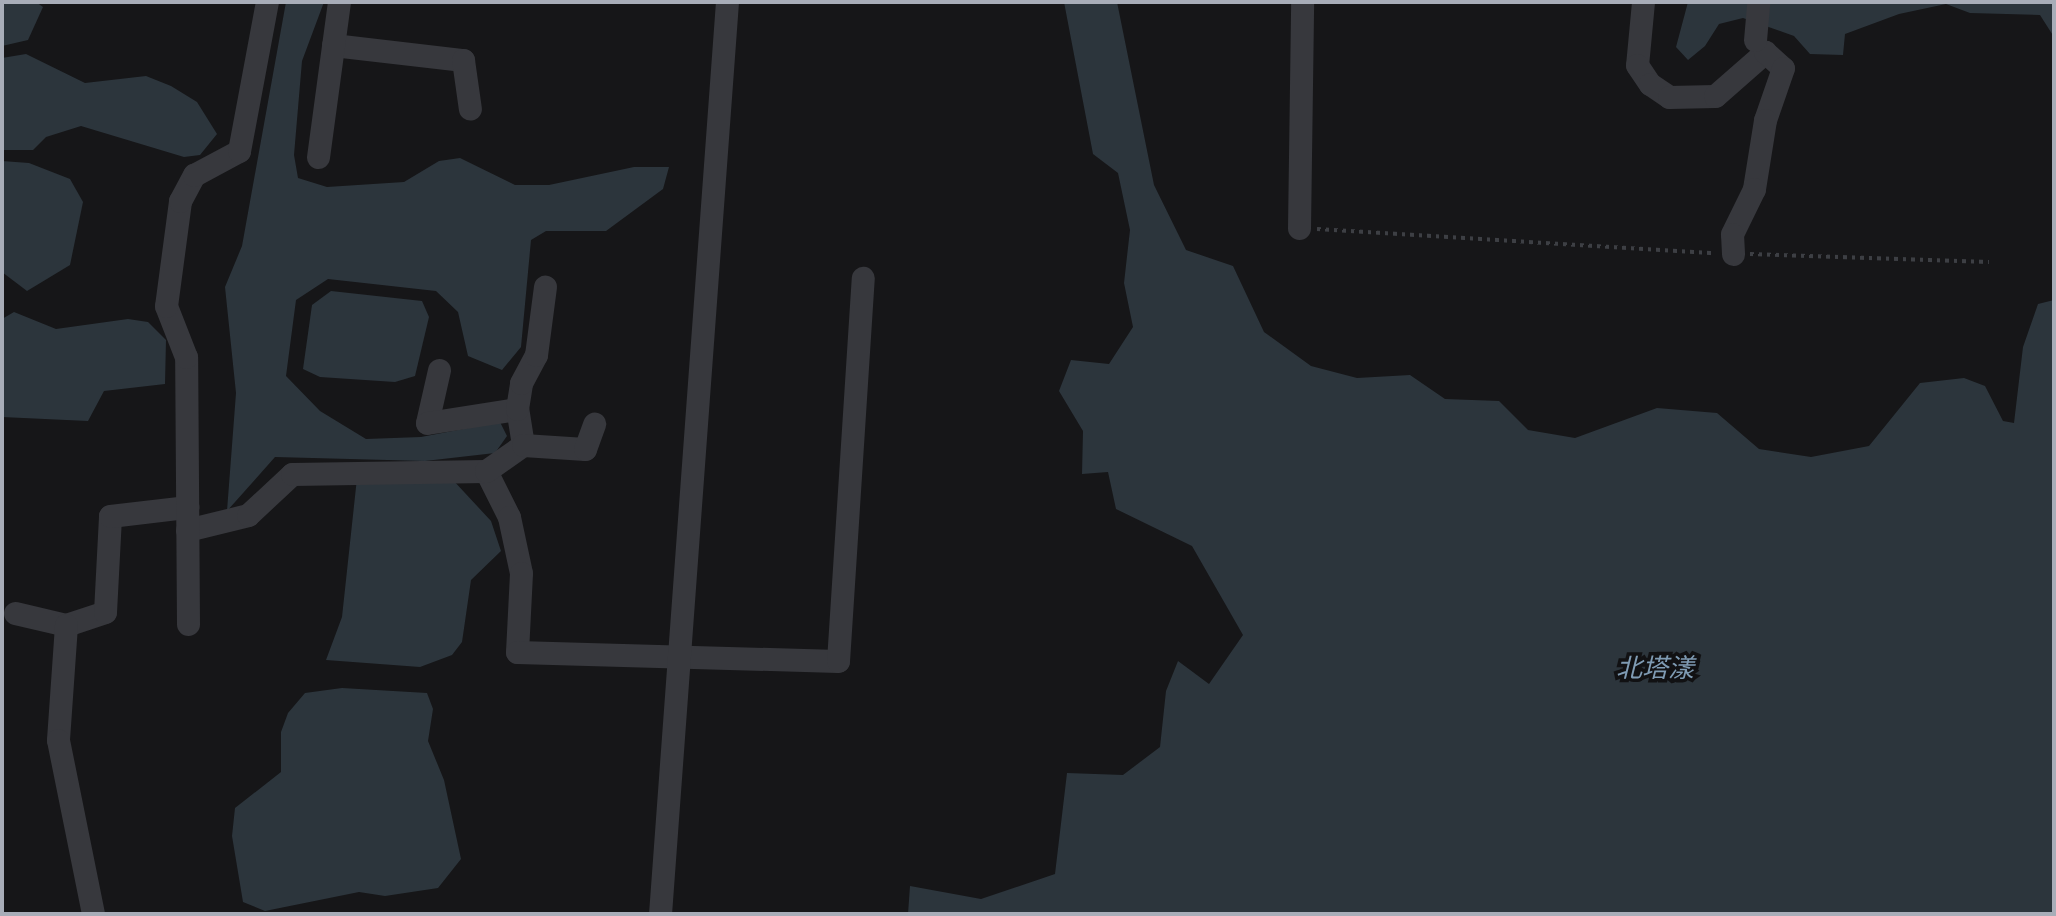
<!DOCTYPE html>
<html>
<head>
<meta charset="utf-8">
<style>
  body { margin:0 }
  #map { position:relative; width:2056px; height:916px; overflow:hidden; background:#161618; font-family:"DM Sans","Noto Sans SC",sans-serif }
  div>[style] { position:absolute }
  .water>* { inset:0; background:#2c353c }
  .path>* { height:3.5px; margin-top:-1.75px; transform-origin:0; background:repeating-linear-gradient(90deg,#3d3f44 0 3.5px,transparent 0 8.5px) }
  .minor>* { height:23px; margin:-11.5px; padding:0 11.5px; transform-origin:11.5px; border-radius:11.5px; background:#37383d }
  span { translate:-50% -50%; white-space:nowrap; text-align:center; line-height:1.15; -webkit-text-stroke:7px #111113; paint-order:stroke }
  .water-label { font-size:26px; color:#7f9bb3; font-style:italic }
  .frame { position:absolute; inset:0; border:4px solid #a8adb8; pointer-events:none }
</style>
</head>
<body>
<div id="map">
  <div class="water">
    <i style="clip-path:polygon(2px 2px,36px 2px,43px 7px,28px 40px,2px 46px)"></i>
    <i style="clip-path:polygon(286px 2px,324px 2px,302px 61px,294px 155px,298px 178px,327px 187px,404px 182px,439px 161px,460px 158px,515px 185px,549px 185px,634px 167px,669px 167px,663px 189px,606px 231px,546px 231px,531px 240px,521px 347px,502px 370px,468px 356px,458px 312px,436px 291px,328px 279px,296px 300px,286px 376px,320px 411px,366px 439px,421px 437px,500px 422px,507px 436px,495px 453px,425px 461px,275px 457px,227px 511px,236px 393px,225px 287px,242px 246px)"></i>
    <i style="clip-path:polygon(1064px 2px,1117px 2px,1154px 185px,1186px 250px,1233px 266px,1264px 332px,1311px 366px,1357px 378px,1410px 375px,1445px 399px,1499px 401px,1528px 430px,1575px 438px,1657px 408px,1717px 413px,1759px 449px,1811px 457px,1869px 446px,1920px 383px,1964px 378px,1985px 386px,2003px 421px,2014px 423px,2023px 347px,2038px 304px,2054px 300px,2054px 914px,908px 914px,910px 886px,981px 899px,1055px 874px,1067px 773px,1123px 775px,1160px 747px,1166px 691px,1178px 661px,1209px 684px,1243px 635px,1192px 546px,1116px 509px,1108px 472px,1082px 474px,1083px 431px,1059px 391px,1071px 360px,1109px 364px,1133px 327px,1124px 283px,1130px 230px,1118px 173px,1093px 154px)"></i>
    <i style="clip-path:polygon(1688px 2px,2054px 2px,2054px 37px,2040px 15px,1970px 13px,1946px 4px,1899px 14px,1845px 34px,1843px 55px,1810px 54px,1794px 36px,1743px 18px,1719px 24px,1705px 46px,1688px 60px,1676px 47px)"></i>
    <i style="clip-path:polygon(26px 54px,85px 83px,146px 76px,171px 86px,197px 102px,217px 134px,200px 155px,184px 157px,81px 126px,46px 137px,33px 150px,2px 150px,2px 58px)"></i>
    <i style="clip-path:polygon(2px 161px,29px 163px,70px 179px,83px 202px,70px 265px,27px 291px,2px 272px)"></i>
    <i style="clip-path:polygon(331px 291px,422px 301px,429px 317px,415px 376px,395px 382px,320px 377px,303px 369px,312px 305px)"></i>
    <i style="clip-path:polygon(14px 312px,56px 329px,128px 319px,148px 322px,166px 340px,165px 384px,104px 391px,88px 421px,2px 417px,2px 319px)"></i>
    <i style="clip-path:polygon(357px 478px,452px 479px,491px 521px,501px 551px,471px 580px,462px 642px,452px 655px,420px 667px,326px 660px,342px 617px)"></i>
    <i style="clip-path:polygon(342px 688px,427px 693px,433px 709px,428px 741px,444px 780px,461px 859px,438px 888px,385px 896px,359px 892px,265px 911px,243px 902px,232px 836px,235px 808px,281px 772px,281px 732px,288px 713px,305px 693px)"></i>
  </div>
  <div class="path">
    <i style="left:1317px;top:229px;width:398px;rotate:3.5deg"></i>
    <i style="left:1750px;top:254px;width:239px;rotate:1.9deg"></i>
  </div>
  <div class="minor">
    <i style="left:1643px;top:2px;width:63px;rotate:95.4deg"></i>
    <i style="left:1637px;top:65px;width:23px;rotate:56deg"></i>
    <i style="left:1650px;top:84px;width:23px;rotate:34deg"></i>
    <i style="left:1669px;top:97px;width:46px;rotate:-1.2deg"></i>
    <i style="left:1715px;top:96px;width:67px;rotate:-41.3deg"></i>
    <i style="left:1765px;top:52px;width:24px;rotate:42deg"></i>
    <i style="left:1783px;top:68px;width:55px;rotate:109.1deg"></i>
    <i style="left:1765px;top:120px;width:70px;rotate:99.1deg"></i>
    <i style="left:1754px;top:189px;width:50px;rotate:116.1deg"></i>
    <i style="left:1732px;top:234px;width:20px;rotate:87deg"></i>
    <i style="left:1755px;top:40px;width:38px;rotate:-85deg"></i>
    <i style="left:333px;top:45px;width:131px;rotate:6.6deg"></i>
    <i style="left:463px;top:60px;width:49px;rotate:81.9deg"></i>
    <i style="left:318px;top:157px;width:156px;rotate:-82.3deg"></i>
    <i style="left:1299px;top:228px;width:226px;rotate:-89.2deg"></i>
    <i style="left:439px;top:370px;width:54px;rotate:102.8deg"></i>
    <i style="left:427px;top:423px;width:91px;rotate:-8.8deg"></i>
    <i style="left:523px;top:445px;width:36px;rotate:-99deg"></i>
    <i style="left:517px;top:409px;width:26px;rotate:-81deg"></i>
    <i style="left:521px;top:383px;width:32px;rotate:-62deg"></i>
    <i style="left:536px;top:355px;width:69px;rotate:-82.5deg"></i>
    <i style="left:486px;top:471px;width:51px;rotate:63.4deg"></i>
    <i style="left:509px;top:517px;width:57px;rotate:77.9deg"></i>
    <i style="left:521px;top:573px;width:79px;rotate:92.9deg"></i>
    <i style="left:517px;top:652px;width:321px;rotate:1.6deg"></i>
    <i style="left:838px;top:661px;width:384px;rotate:-86.3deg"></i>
    <i style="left:187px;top:530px;width:63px;rotate:-13.8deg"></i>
    <i style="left:248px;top:515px;width:60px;rotate:-43deg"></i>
    <i style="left:292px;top:474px;width:194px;rotate:-0.9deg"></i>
    <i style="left:486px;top:471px;width:45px;rotate:-35.1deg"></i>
    <i style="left:523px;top:445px;width:62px;rotate:3.7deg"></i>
    <i style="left:585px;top:449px;width:27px;rotate:-70deg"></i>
    <i style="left:15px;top:613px;width:52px;rotate:13.2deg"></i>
    <i style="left:66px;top:625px;width:41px;rotate:-18.4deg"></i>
    <i style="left:105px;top:612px;width:96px;rotate:-87deg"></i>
    <i style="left:110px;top:516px;width:78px;rotate:-6.7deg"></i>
    <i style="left:188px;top:624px;width:267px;rotate:-90.4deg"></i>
    <i style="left:186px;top:357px;width:55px;rotate:-111.4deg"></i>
    <i style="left:166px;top:306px;width:106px;rotate:-82.4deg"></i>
    <i style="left:180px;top:201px;width:30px;rotate:-62deg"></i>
    <i style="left:194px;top:175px;width:51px;rotate:-28.1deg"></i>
    <i style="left:239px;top:151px;width:152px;rotate:-79.4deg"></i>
    <i style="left:66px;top:625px;width:115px;rotate:94deg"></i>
    <i style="left:58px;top:740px;width:177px;rotate:78.6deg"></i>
    <i style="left:660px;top:914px;width:914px;rotate:-85.8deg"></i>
  </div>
  <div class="water-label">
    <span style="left:1655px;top:669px">北塔漾</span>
  </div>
  <div class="frame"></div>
</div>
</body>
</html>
